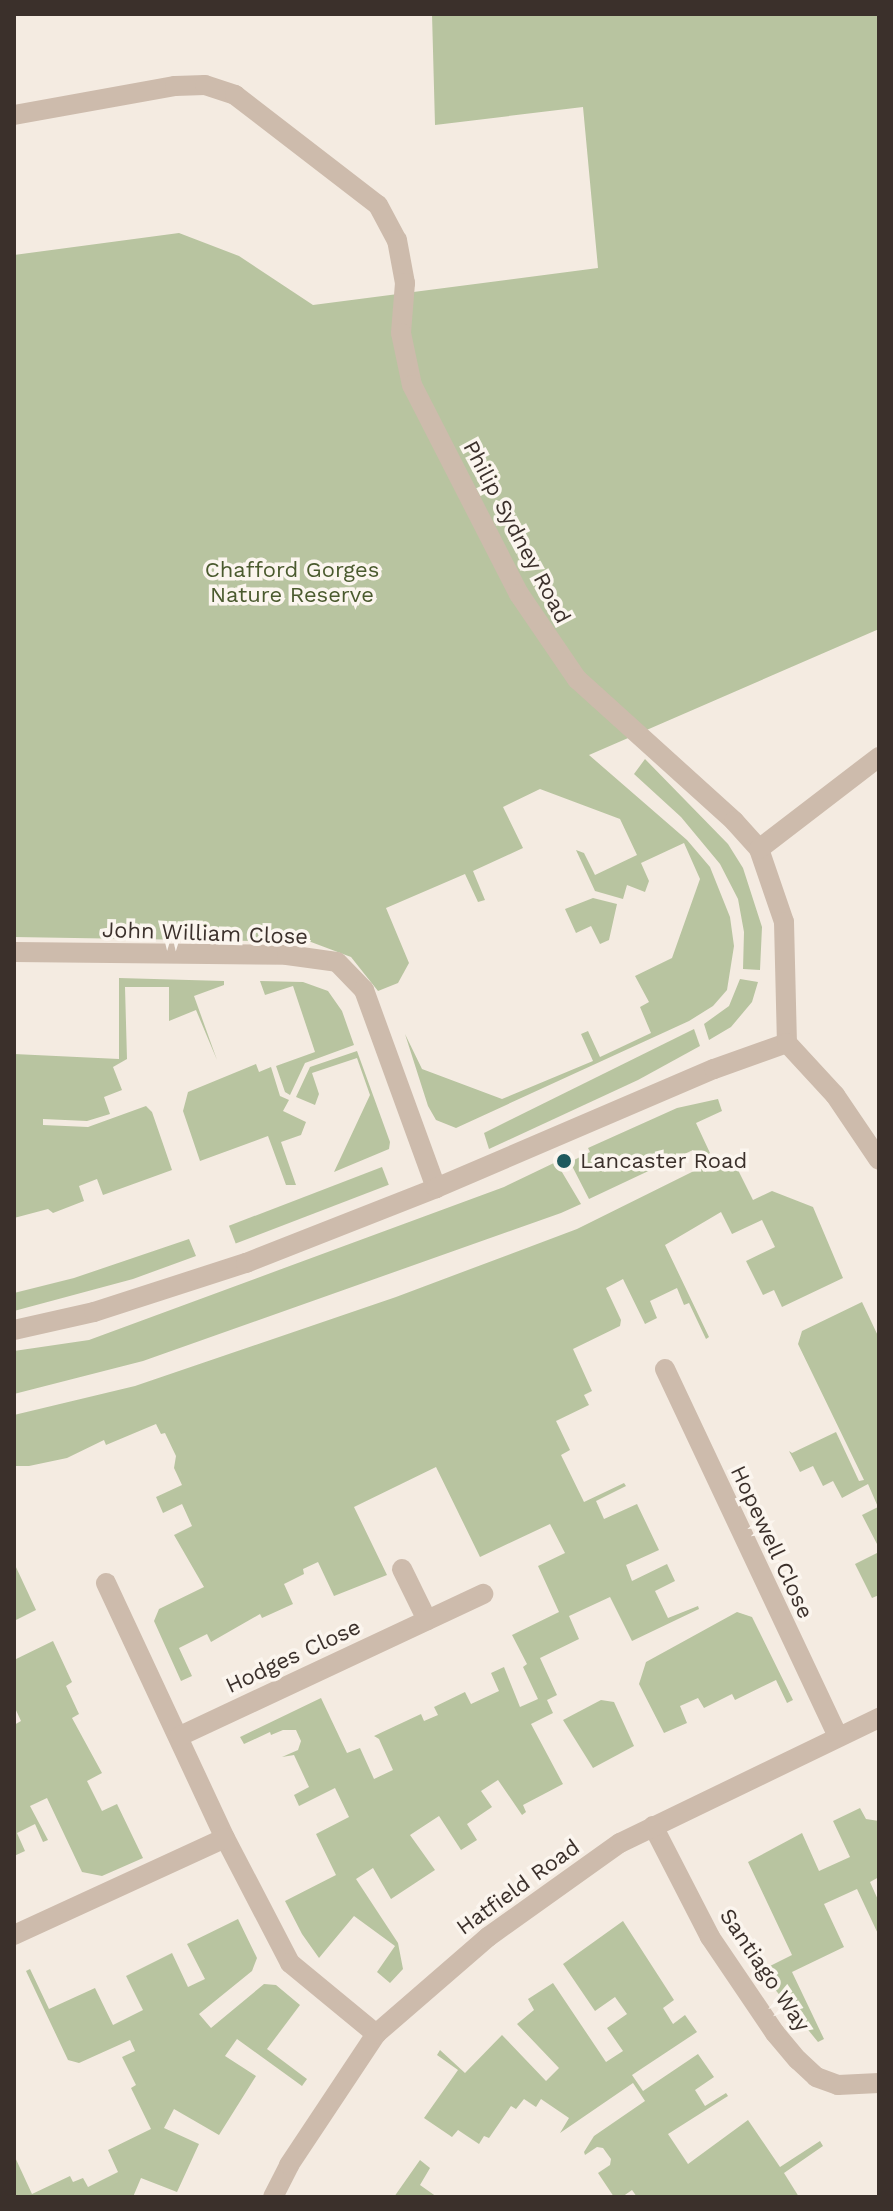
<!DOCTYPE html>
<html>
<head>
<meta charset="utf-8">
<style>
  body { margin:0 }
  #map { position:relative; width:893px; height:2211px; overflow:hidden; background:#f4ebe1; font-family:"Work Sans",sans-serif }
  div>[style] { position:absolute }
  .green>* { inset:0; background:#b8c4a0; transform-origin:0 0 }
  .minor>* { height:20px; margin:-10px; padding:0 10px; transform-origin:10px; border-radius:10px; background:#cdbbac }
  .tertiary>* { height:20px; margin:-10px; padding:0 10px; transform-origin:10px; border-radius:10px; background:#cdbbac }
  .dots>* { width:22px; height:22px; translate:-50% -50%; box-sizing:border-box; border:4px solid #fbf5ee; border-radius:50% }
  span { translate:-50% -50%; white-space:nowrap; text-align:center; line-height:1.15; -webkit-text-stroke:7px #fbf5ee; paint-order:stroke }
  .street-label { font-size:22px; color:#3b302b }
  .park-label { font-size:22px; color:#4a5a2e }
  .poi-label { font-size:22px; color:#3b302b }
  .left { translate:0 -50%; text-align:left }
  .frame { position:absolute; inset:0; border:16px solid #3b302b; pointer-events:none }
</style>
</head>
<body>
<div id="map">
  <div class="green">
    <i style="clip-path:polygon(432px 14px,879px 14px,879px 629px,589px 755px,687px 840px,710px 867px,730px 917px,734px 946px,727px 990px,713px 1006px,689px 1021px,456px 1128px,436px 1120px,428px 1106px,405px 1034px,422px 1069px,502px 1099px,593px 1061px,581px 1034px,588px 1031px,600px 1057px,651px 1033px,640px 1007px,649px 1002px,635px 976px,672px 958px,700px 879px,684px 843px,641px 863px,649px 881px,645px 892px,627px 885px,623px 899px,595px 891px,576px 850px,584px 853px,595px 875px,637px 855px,620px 819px,540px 789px,503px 807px,523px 848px,473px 871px,485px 900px,478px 902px,465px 874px,386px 908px,409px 963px,398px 983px,378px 991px,351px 957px,311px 942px,14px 937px,14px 255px,179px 233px,239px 256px,313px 305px,598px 268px,583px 107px,435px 125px)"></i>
    <i style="clip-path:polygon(645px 759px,728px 844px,743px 868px,762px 927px,760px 970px,743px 969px,744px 932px,738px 899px,720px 864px,681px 817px,634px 774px)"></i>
    <i style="clip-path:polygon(593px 898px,617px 904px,609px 940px,600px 944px,591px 926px,576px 933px,565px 909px)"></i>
    <i style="clip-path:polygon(119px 978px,224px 981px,224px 985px,194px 996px,217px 1060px,196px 1010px,169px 1021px,169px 987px,125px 987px,127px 1059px,113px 1067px,122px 1090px,104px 1097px,110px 1114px,87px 1121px,43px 1119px,43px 1125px,88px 1127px,146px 1106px,152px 1112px,172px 1170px,103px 1195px,97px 1179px,79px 1186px,84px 1201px,53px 1213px,48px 1209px,14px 1218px,14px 1054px,119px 1059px)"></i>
    <i style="clip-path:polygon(740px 979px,758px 982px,752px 1002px,731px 1027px,709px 1040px,704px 1024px,729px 1006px)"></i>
    <i style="clip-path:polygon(260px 981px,303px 982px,328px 991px,342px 1011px,354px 1045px,305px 1063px,290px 1095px,285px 1092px,276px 1066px,315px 1052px,293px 986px,265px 995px)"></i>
    <i style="clip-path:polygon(694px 1029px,700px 1046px,638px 1080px,489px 1149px,484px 1133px)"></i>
    <i style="clip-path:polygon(357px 1051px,390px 1142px,389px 1149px,334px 1172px,370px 1095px,357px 1058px,312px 1073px,319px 1094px,315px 1105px,296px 1097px,310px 1067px)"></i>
    <i style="clip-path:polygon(256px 1064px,259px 1072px,271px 1067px,280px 1096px,289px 1100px,283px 1111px,306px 1122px,301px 1135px,281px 1142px,296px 1185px,286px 1185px,268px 1136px,200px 1161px,183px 1111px,188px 1092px)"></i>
    <i style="clip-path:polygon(718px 1099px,722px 1111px,696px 1123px,710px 1153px,697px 1159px,693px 1150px,589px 1199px,570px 1162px,590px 1152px,588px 1148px,677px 1108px)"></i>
    <i style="clip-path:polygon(732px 1158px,753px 1200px,772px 1191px,813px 1207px,843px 1278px,782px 1307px,774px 1290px,763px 1295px,746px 1261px,775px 1247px,762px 1220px,732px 1234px,721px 1212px,665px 1245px,709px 1337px,706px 1339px,689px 1303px,684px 1305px,677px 1288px,650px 1301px,657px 1318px,645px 1324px,623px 1279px,606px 1288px,621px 1320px,620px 1326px,573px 1349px,592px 1391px,584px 1395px,589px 1405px,556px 1421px,570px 1450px,561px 1455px,584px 1502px,624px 1483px,626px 1486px,596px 1501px,604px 1519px,637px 1504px,659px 1550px,626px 1565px,632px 1581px,667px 1564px,675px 1581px,655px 1591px,668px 1618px,698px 1606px,699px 1609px,632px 1641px,610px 1597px,569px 1616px,579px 1639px,540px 1658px,557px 1695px,547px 1700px,553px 1713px,531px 1724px,563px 1784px,523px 1805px,526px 1812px,522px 1815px,498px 1780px,481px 1791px,492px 1807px,467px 1824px,477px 1840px,461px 1850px,439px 1816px,410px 1835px,435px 1870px,391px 1899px,373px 1868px,356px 1879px,398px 1943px,403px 1969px,390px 1983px,377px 1972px,395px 1946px,354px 1916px,319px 1958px,302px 1934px,285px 1901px,336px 1875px,316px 1834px,349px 1817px,335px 1788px,299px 1806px,294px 1795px,309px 1787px,294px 1755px,282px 1757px,298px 1750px,301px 1741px,296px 1730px,283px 1730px,271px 1735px,270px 1732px,244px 1744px,240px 1737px,321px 1698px,347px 1753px,360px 1748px,374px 1779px,393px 1770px,379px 1739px,374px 1736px,421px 1714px,424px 1721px,438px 1715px,434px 1707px,465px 1692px,471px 1704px,499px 1691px,491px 1673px,504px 1667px,520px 1707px,538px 1699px,523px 1667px,527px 1664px,512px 1635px,559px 1612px,538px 1566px,565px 1553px,550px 1524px,480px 1557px,436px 1467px,354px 1507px,387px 1575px,334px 1596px,318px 1562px,303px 1569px,304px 1574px,284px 1584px,293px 1604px,262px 1618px,260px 1614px,211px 1642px,207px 1634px,179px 1648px,192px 1676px,181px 1681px,154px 1621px,159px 1609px,204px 1587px,174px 1535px,192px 1526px,182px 1504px,163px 1513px,156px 1497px,182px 1485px,174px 1468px,176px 1456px,165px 1433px,161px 1434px,156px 1424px,106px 1445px,104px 1440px,67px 1458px,29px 1466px,14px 1466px,14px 1415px,135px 1386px,396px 1297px,577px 1229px,702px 1167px,705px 1172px)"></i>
    <i style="clip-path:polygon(556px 1162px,581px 1204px,561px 1213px,143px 1361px,14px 1394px,14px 1351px,89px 1340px,504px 1187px)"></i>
    <i style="left:382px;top:1167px;width:19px;height:164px;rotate:69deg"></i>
    <i style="clip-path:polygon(189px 1239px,196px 1256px,133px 1279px,14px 1311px,14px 1293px,74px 1278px)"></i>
    <i style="clip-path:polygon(862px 1302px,879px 1338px,879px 1543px,877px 1544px,862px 1515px,878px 1507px,868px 1484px,842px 1498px,833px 1481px,823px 1486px,813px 1466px,800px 1472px,789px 1451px,792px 1453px,836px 1432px,859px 1481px,864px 1480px,798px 1344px,802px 1331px)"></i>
    <i style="clip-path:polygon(879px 1552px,879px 1595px,872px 1598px,855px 1564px)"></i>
    <i style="clip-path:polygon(15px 1565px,36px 1610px,14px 1621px,14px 1566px)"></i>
    <i style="clip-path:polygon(737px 1612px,752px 1617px,793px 1700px,787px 1703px,776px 1680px,735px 1700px,732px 1694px,704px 1708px,698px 1698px,680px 1706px,687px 1723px,664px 1733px,639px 1684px,646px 1662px)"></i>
    <i style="clip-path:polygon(53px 1641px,72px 1682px,66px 1686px,79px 1714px,72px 1718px,102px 1773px,87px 1781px,102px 1811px,117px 1804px,143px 1858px,102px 1876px,82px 1872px,47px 1798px,30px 1806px,48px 1840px,43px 1842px,35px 1824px,17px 1833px,25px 1851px,14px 1856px,14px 1725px,21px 1721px,14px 1706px,14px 1660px)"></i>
    <i style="clip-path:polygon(601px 1700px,614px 1702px,634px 1746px,593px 1768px,563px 1720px)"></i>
    <i style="clip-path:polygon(860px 1808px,866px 1819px,879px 1821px,879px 1877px,870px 1882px,879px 1902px,879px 1936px,857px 1889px,824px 1904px,844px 1947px,792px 1972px,824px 2039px,818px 2042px,760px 1971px,792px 1955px,748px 1862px,802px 1833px,819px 1871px,850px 1857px,833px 1821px)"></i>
    <i style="clip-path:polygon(238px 1919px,257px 1958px,252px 1971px,199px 2014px,211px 2028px,264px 1984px,276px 1985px,300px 2005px,267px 2049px,307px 2079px,302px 2086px,237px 2039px,225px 2056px,256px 2076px,219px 2135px,174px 2109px,164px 2128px,199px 2144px,177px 2192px,141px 2178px,133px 2197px,14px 2197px,14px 2155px,32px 2194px,70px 2176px,73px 2182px,83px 2178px,88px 2187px,118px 2172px,108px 2150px,151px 2129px,131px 2088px,136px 2085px,122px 2057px,135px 2051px,130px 2040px,79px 2063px,68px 2060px,26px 1971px,30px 1969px,49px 2009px,95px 1988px,113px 2025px,143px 2010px,126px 1976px,172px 1953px,188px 1987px,205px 1979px,187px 1944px)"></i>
    <i style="clip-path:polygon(623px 1921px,674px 2000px,663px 2008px,673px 2024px,685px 2015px,697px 2032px,632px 2075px,643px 2091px,698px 2054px,714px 2077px,695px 2090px,705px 2106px,726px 2093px,728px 2096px,668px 2134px,688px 2164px,748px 2120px,780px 2167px,820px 2141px,823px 2146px,784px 2173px,799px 2197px,637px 2197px,632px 2190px,622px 2197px,614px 2197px,598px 2173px,610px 2165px,611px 2159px,603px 2148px,597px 2147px,585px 2155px,584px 2152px,594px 2136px,645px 2101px,633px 2083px,560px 2133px,569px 2118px,541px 2099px,536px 2107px,524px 2099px,516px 2109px,511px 2106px,489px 2138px,484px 2136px,479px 2144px,458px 2130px,452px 2137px,424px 2118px,458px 2070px,437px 2055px,440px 2050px,465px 2073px,502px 2035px,546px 2081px,559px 2068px,517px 2024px,534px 2010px,528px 1999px,553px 1983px,606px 2062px,623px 2051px,607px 2028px,627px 2014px,615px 1997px,595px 2011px,563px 1964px)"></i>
    <i style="clip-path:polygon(420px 2160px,430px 2168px,420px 2185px,437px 2197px,394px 2197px)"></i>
  </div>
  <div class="minor">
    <i style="left:14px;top:115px;width:164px;rotate:-10.2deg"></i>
    <i style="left:175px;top:86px;width:30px;rotate:-2deg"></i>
    <i style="left:205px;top:85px;width:32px;rotate:18deg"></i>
    <i style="left:235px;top:95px;width:180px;rotate:37.6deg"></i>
    <i style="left:378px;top:205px;width:40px;rotate:62deg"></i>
    <i style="left:397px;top:240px;width:44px;rotate:79.5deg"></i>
    <i style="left:405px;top:283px;width:50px;rotate:94.6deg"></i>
    <i style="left:401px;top:333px;width:53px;rotate:78.1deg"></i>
    <i style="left:412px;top:385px;width:235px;rotate:62.9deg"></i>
    <i style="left:519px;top:594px;width:103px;rotate:55.7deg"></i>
    <i style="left:577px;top:679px;width:212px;rotate:42.1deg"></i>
    <i style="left:734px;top:821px;width:38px;rotate:48deg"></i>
    <i style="left:759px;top:849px;width:77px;rotate:71.1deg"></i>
    <i style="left:784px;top:922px;width:121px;rotate:88.6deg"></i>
    <i style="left:759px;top:849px;width:151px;rotate:-37.5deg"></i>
    <i style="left:14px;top:952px;width:273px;rotate:0.6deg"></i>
    <i style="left:287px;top:955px;width:50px;rotate:8deg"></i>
    <i style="left:337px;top:962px;width:39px;rotate:46deg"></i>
    <i style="left:364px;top:990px;width:211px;rotate:70deg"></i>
    <i style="left:665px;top:1369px;width:406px;rotate:64.8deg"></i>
    <i style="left:402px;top:1569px;width:57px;rotate:63.9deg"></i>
    <i style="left:106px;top:1583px;width:281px;rotate:65deg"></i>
    <i style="left:225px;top:1838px;width:141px;rotate:62.5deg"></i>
    <i style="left:290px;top:1963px;width:112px;rotate:39.5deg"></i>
    <i style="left:180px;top:1736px;width:335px;rotate:-25.1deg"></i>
    <i style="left:653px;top:1826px;width:125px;rotate:62.8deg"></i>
    <i style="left:710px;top:1937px;width:116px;rotate:55.9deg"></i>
    <i style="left:775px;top:2033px;width:35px;rotate:50deg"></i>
    <i style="left:798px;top:2060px;width:25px;rotate:43deg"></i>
    <i style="left:816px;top:2077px;width:23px;rotate:20deg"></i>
    <i style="left:838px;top:2085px;width:41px;rotate:-2.8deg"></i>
    <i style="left:14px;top:1935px;width:232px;rotate:-24.7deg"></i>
    <i style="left:273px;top:2197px;width:36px;rotate:-63deg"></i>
    <i style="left:289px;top:2165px;width:157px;rotate:-56.4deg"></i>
    <i style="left:376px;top:2034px;width:148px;rotate:-40.9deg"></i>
    <i style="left:488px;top:1937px;width:162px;rotate:-35.5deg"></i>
    <i style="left:620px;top:1843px;width:288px;rotate:-25.8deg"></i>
  </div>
  <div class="tertiary">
    <i style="left:14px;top:1330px;width:82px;rotate:-12.7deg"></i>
    <i style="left:94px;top:1312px;width:160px;rotate:-17.9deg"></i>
    <i style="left:246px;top:1263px;width:204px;rotate:-21.5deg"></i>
    <i style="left:436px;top:1188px;width:302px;rotate:-23.2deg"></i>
    <i style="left:714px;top:1069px;width:77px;rotate:-19.6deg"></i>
    <i style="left:787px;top:1043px;width:71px;rotate:47.3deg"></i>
    <i style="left:835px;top:1095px;width:78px;rotate:55.9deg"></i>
  </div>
  <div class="dots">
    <i style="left:564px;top:1161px;background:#1f5a5e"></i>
  </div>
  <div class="street-label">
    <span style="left:517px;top:532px;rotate:62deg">Philip Sydney Road</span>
    <span style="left:205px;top:933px;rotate:2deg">John William Close</span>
    <span style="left:772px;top:1542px;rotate:65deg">Hopewell Close</span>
    <span style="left:293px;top:1656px;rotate:-25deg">Hodges Close</span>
    <span style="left:518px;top:1887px;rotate:-36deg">Hatfield Road</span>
    <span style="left:765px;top:1970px;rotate:56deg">Santiago Way</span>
  </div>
  <div class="park-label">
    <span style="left:292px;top:582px">Chafford Gorges<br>Nature Reserve</span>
  </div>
  <div class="poi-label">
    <span class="left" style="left:580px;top:1161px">Lancaster Road</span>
  </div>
  <div class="frame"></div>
</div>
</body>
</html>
